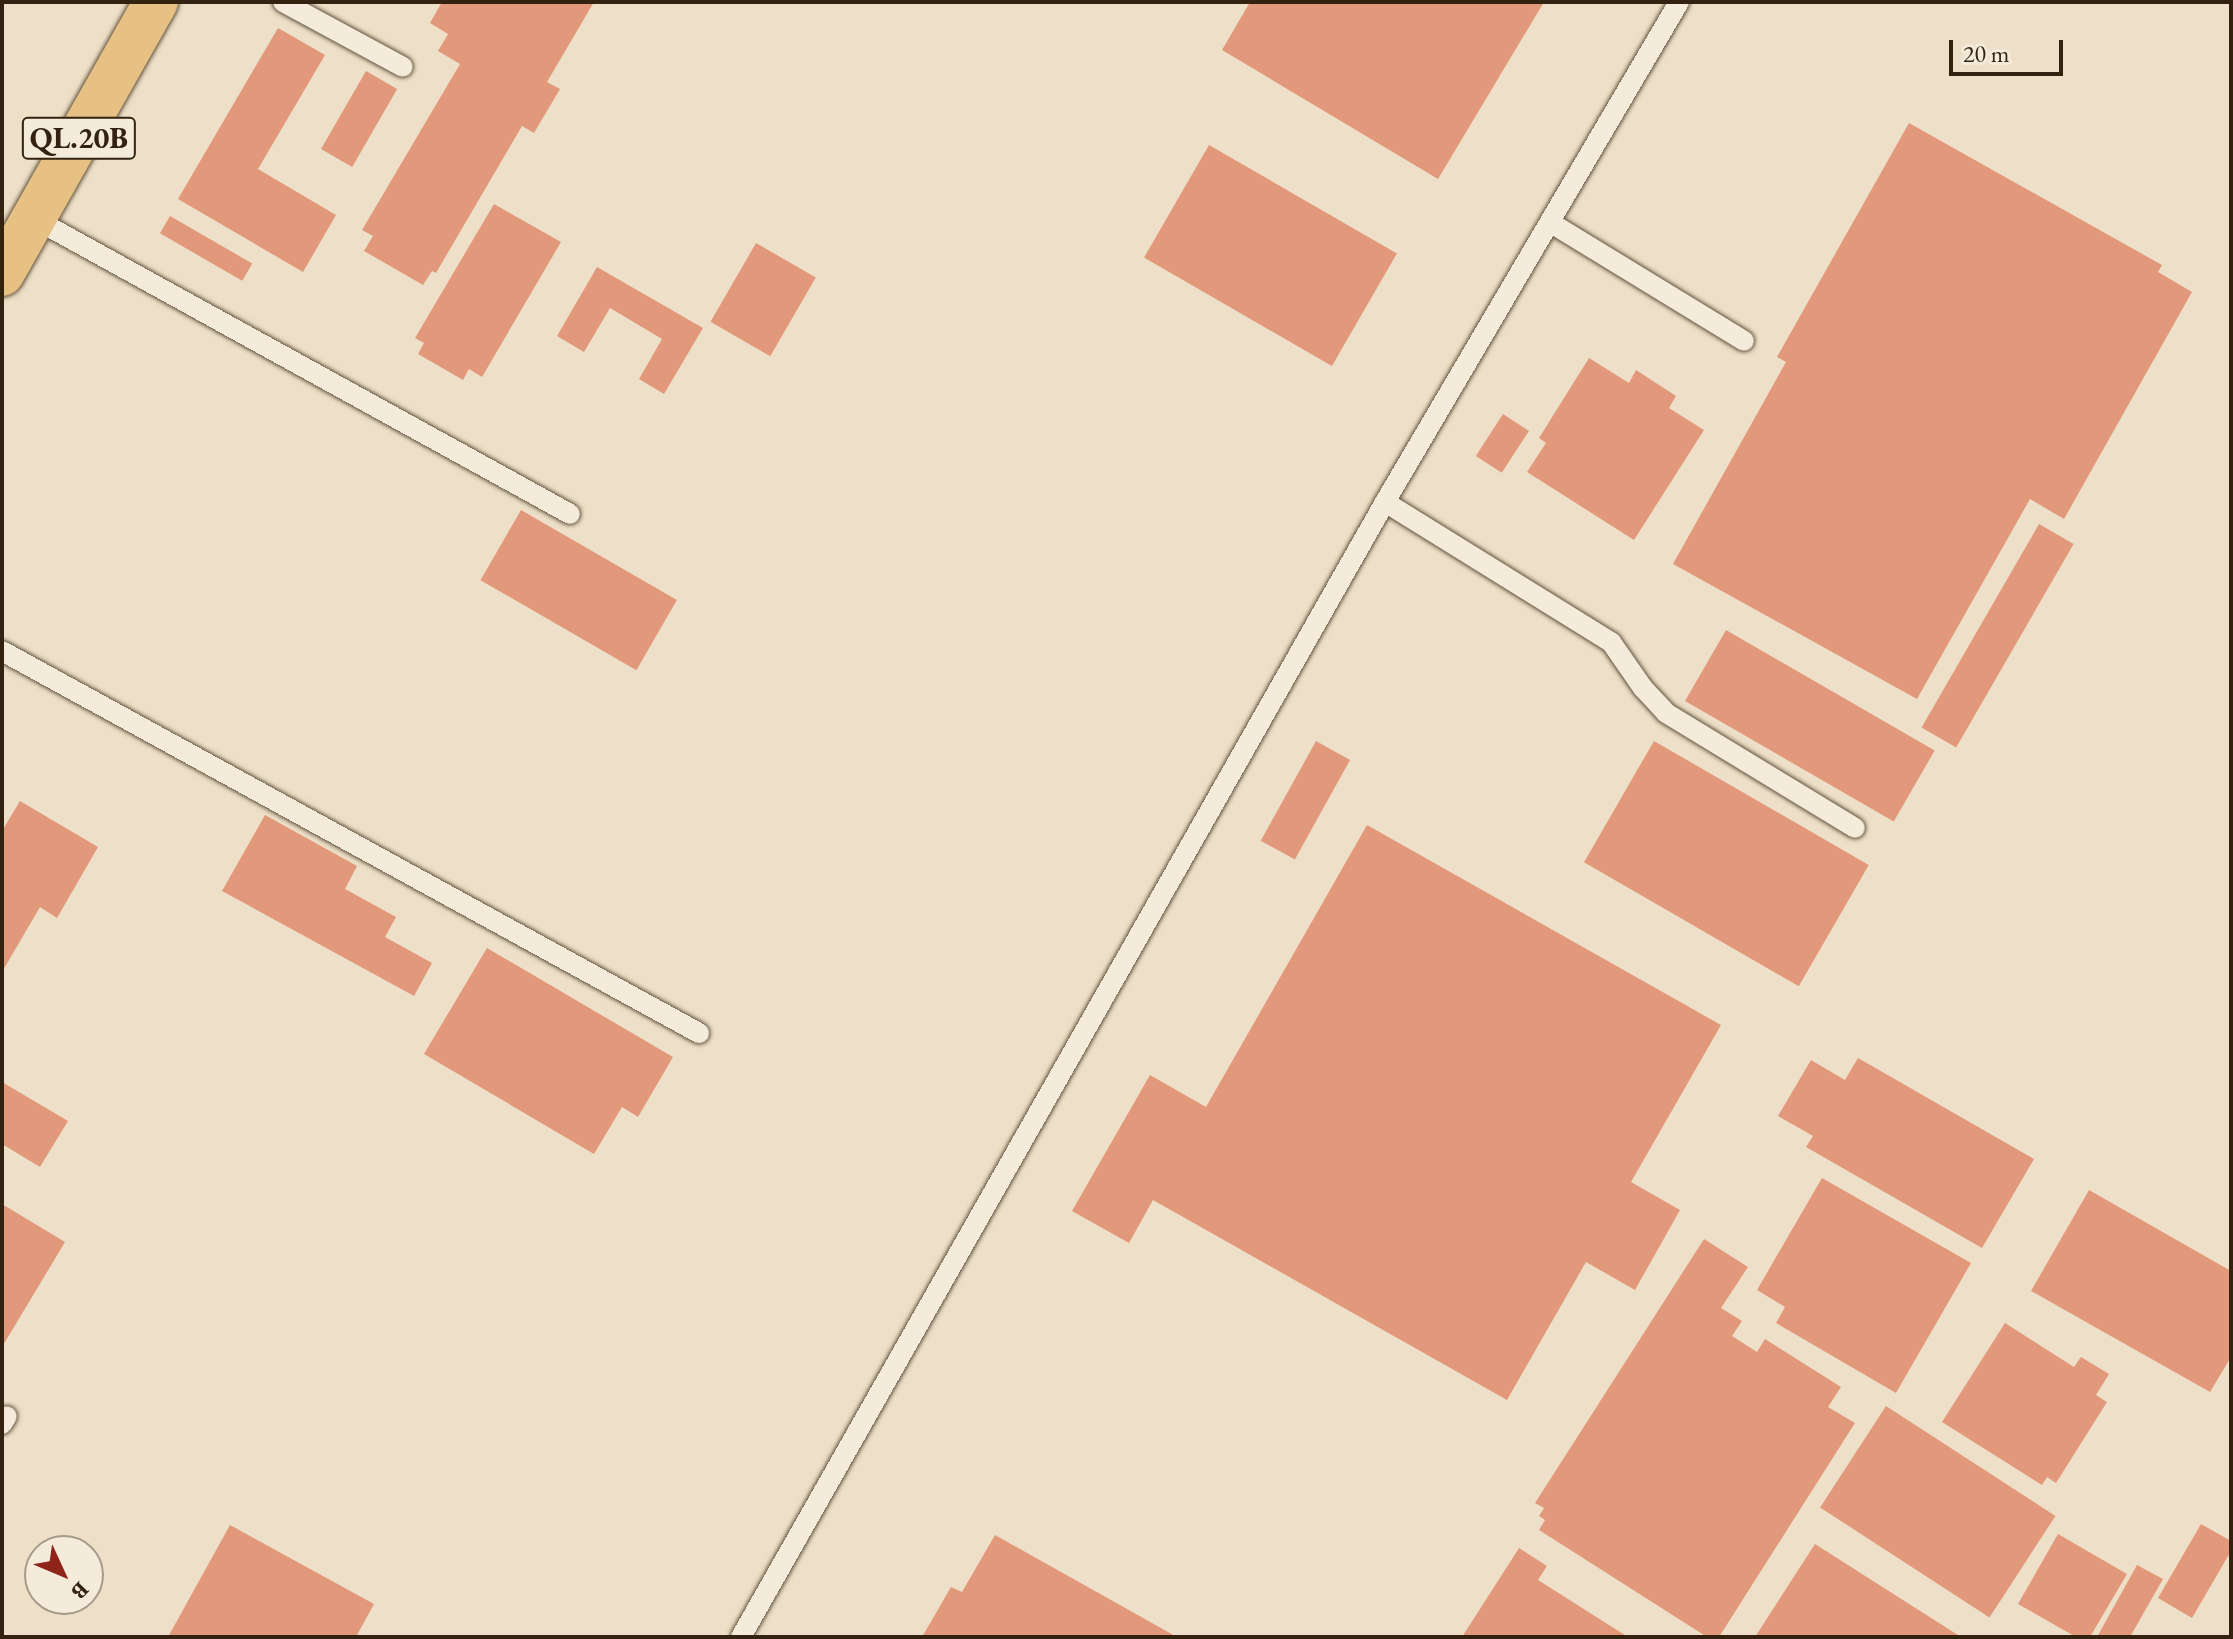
<!DOCTYPE html>
<html>
<head>
<meta charset="utf-8">
<style>
  body { margin:0 }
  #map { position:relative; width:2233px; height:1639px; overflow:hidden; background:#eee0c8; font-family:"EB Garamond",serif }
  div>[style] { position:absolute }
  .building>* { inset:0; background:#e2987b; transform-origin:0 0 }
  .roads { filter:drop-shadow(0 0 2px #61523d) drop-shadow(0 0 2px #61523d) }
  .service>* { height:20px; margin:-10px; padding:0 10px; transform-origin:10px; border-radius:10px; background:#f4ebdb }
  .primary>* { height:44px; margin:-22px; padding:0 22px; transform-origin:22px; border-radius:22px; background:#e7c084 }
  span { translate:-50% -50%; white-space:nowrap; text-align:center; line-height:1.15; -webkit-text-stroke:7px #f4ebdb; paint-order:stroke }
  .shield-label span { padding:2px 6px; background:#f4ebdb; border:2px solid; border-radius:6px; -webkit-text-stroke-width:0 }
  .shield-label { font-size:30px; color:#32220f; font-weight:700 }
  .frame { position:absolute; inset:0; border:4px solid #32220f; pointer-events:none }
  .north { position:absolute; left:24px; top:1535px; width:80px; height:80px; box-sizing:border-box; background:#f4ebdb; border:2px solid #a69b89; border-radius:50%; rotate:134deg; font-size:22px; font-weight:700; line-height:32px; text-align:center; color:#32220f }
  .north::after { content:''; display:block; margin:auto; width:28px; height:36px; background:#8f2418; clip-path:polygon(50% 0,100% 100%,50% 72%,0 100%) }
  .scale { position:absolute; left:1949px; top:40px; width:114px; height:36px; box-sizing:border-box; border:4px solid #32220f; border-top:0; padding-left:10px; font-size:24px; line-height:28px; white-space:nowrap; color:#32220f; -webkit-text-stroke:6px #f4ebdb; paint-order:stroke }
</style>
</head>
<body>
<div id="map">
  <div class="building">
    <i style="clip-path:polygon(442px 2px,594px 2px,547px 82px,560px 89px,534px 133px,522px 126px,436px 273px,432px 271px,423px 285px,364px 251px,373px 236px,362px 230px,460px 64px,438px 51px,448px 34px,430px 23px)"></i>
    <i style="clip-path:polygon(1250px 2px,1544px 2px,1438px 179px,1222px 50px)"></i>
    <i style="clip-path:polygon(278px 28px,325px 55px,258px 169px,336px 215px,303px 272px,178px 199px)"></i>
    <i style="left:366px;top:71px;width:36px;height:90px;rotate:30deg"></i>
    <i style="clip-path:polygon(1909px 123px,2162px 265px,2158px 272px,2192px 292px,2064px 519px,2030px 499px,1917px 699px,1673px 564px,1786px 362px,1777px 357px)"></i>
    <i style="left:1209px;top:145px;width:217px;height:130px;rotate:30deg"></i>
    <i style="clip-path:polygon(494px 204px,561px 242px,482px 377px,469px 369px,463px 380px,418px 354px,424px 343px,415px 338px)"></i>
    <i style="left:170px;top:216px;width:95px;height:20px;rotate:30deg"></i>
    <i style="left:756px;top:243px;width:69px;height:91px;rotate:30deg"></i>
    <i style="clip-path:polygon(597px 267px,703px 328px,664px 394px,639px 379px,662px 339px,610px 308px,584px 352px,557px 336px)"></i>
    <i style="clip-path:polygon(1589px 358px,1629px 383px,1636px 370px,1676px 396px,1669px 408px,1704px 430px,1634px 540px,1527px 472px,1546px 443px,1539px 438px)"></i>
    <i style="left:1503px;top:414px;width:31px;height:50px;rotate:33deg"></i>
    <i style="left:521px;top:510px;width:180px;height:81px;rotate:30deg"></i>
    <i style="left:2039px;top:524px;width:40px;height:235px;rotate:30deg"></i>
    <i style="left:1726px;top:630px;width:241px;height:82px;rotate:30deg"></i>
    <i style="left:1316px;top:741px;width:39px;height:114px;rotate:29deg"></i>
    <i style="left:1654px;top:741px;width:248px;height:140px;rotate:30deg"></i>
    <i style="clip-path:polygon(20px 801px,98px 847px,57px 918px,40px 907px,2px 972px,2px 831px)"></i>
    <i style="clip-path:polygon(265px 815px,357px 866px,345px 889px,396px 917px,385px 937px,432px 963px,414px 996px,222px 891px)"></i>
    <i style="clip-path:polygon(1367px 825px,1721px 1025px,1631px 1182px,1680px 1210px,1635px 1290px,1586px 1262px,1507px 1400px,1153px 1200px,1129px 1243px,1072px 1211px,1150px 1075px,1206px 1107px)"></i>
    <i style="clip-path:polygon(487px 948px,673px 1057px,638px 1117px,622px 1107px,594px 1154px,424px 1054px)"></i>
    <i style="clip-path:polygon(1858px 1058px,2034px 1159px,1982px 1248px,1806px 1147px,1813px 1136px,1778px 1116px,1811px 1060px,1845px 1080px)"></i>
    <i style="clip-path:polygon(2px 1082px,68px 1121px,40px 1167px,2px 1144px)"></i>
    <i style="clip-path:polygon(1822px 1178px,1971px 1263px,1896px 1393px,1776px 1323px,1785px 1307px,1757px 1290px)"></i>
    <i style="clip-path:polygon(2089px 1190px,2231px 1271px,2231px 1357px,2210px 1392px,2031px 1291px)"></i>
    <i style="clip-path:polygon(2px 1204px,65px 1242px,2px 1347px)"></i>
    <i style="clip-path:polygon(1704px 1239px,1748px 1267px,1721px 1308px,1742px 1321px,1732px 1336px,1757px 1352px,1765px 1339px,1841px 1387px,1828px 1407px,1855px 1423px,1719px 1637px,1707px 1637px,1539px 1530px,1545px 1520px,1539px 1516px,1544px 1508px,1535px 1503px)"></i>
    <i style="clip-path:polygon(2005px 1323px,2074px 1367px,2081px 1357px,2109px 1374px,2096px 1395px,2107px 1402px,2056px 1483px,2047px 1477px,2042px 1485px,1942px 1422px)"></i>
    <i style="left:1886px;top:1406px;width:202px;height:121px;rotate:33deg"></i>
    <i style="clip-path:polygon(2201px 1524px,2231px 1541px,2231px 1551px,2192px 1618px,2158px 1598px)"></i>
    <i style="clip-path:polygon(230px 1525px,374px 1604px,356px 1637px,168px 1637px)"></i>
    <i style="clip-path:polygon(2058px 1534px,2127px 1574px,2090px 1637px,2076px 1637px,2018px 1604px)"></i>
    <i style="clip-path:polygon(995px 1535px,1177px 1637px,922px 1637px,951px 1587px,962px 1592px)"></i>
    <i style="clip-path:polygon(1815px 1544px,1961px 1637px,1755px 1637px)"></i>
    <i style="clip-path:polygon(1519px 1548px,1547px 1566px,1538px 1580px,1628px 1637px,1462px 1637px)"></i>
    <i style="clip-path:polygon(2137px 1565px,2163px 1579px,2130px 1637px,2097px 1637px)"></i>
  </div>
  <div class="roads">
    <div class="service">
      <i style="left:283px;top:2px;width:136px;rotate:28.4deg"></i>
      <i style="left:33px;top:218px;width:613px;rotate:28.86deg"></i>
      <i style="left:1551px;top:223px;width:226px;rotate:31.4deg"></i>
      <i style="left:1385px;top:502px;width:266px;rotate:31.8deg"></i>
      <i style="left:1611px;top:642px;width:56px;rotate:55.2deg"></i>
      <i style="left:1643px;top:688px;width:34px;rotate:47deg"></i>
      <i style="left:1666px;top:713px;width:221px;rotate:31.3deg"></i>
      <i style="left:2px;top:651px;width:795px;rotate:28.73deg"></i>
      <i style="left:2px;top:1424px;width:9px;rotate:-58deg"></i>
      <i style="left:741px;top:1637px;width:1305px;rotate:-60.43deg"></i>
      <i style="left:1385px;top:502px;width:580px;rotate:-59.54deg"></i>
    </div>
    <div class="primary">
      <i style="left:2px;top:274px;width:313px;rotate:-60.5deg"></i>
    </div>
  </div>
  <div class="shield-label">
    <span style="left:79px;top:138px">QL.20B</span>
  </div>
  <div class="frame"></div>
  <div class="north">B</div>
  <div class="scale">20 m</div>
</div>
</body>
</html>
